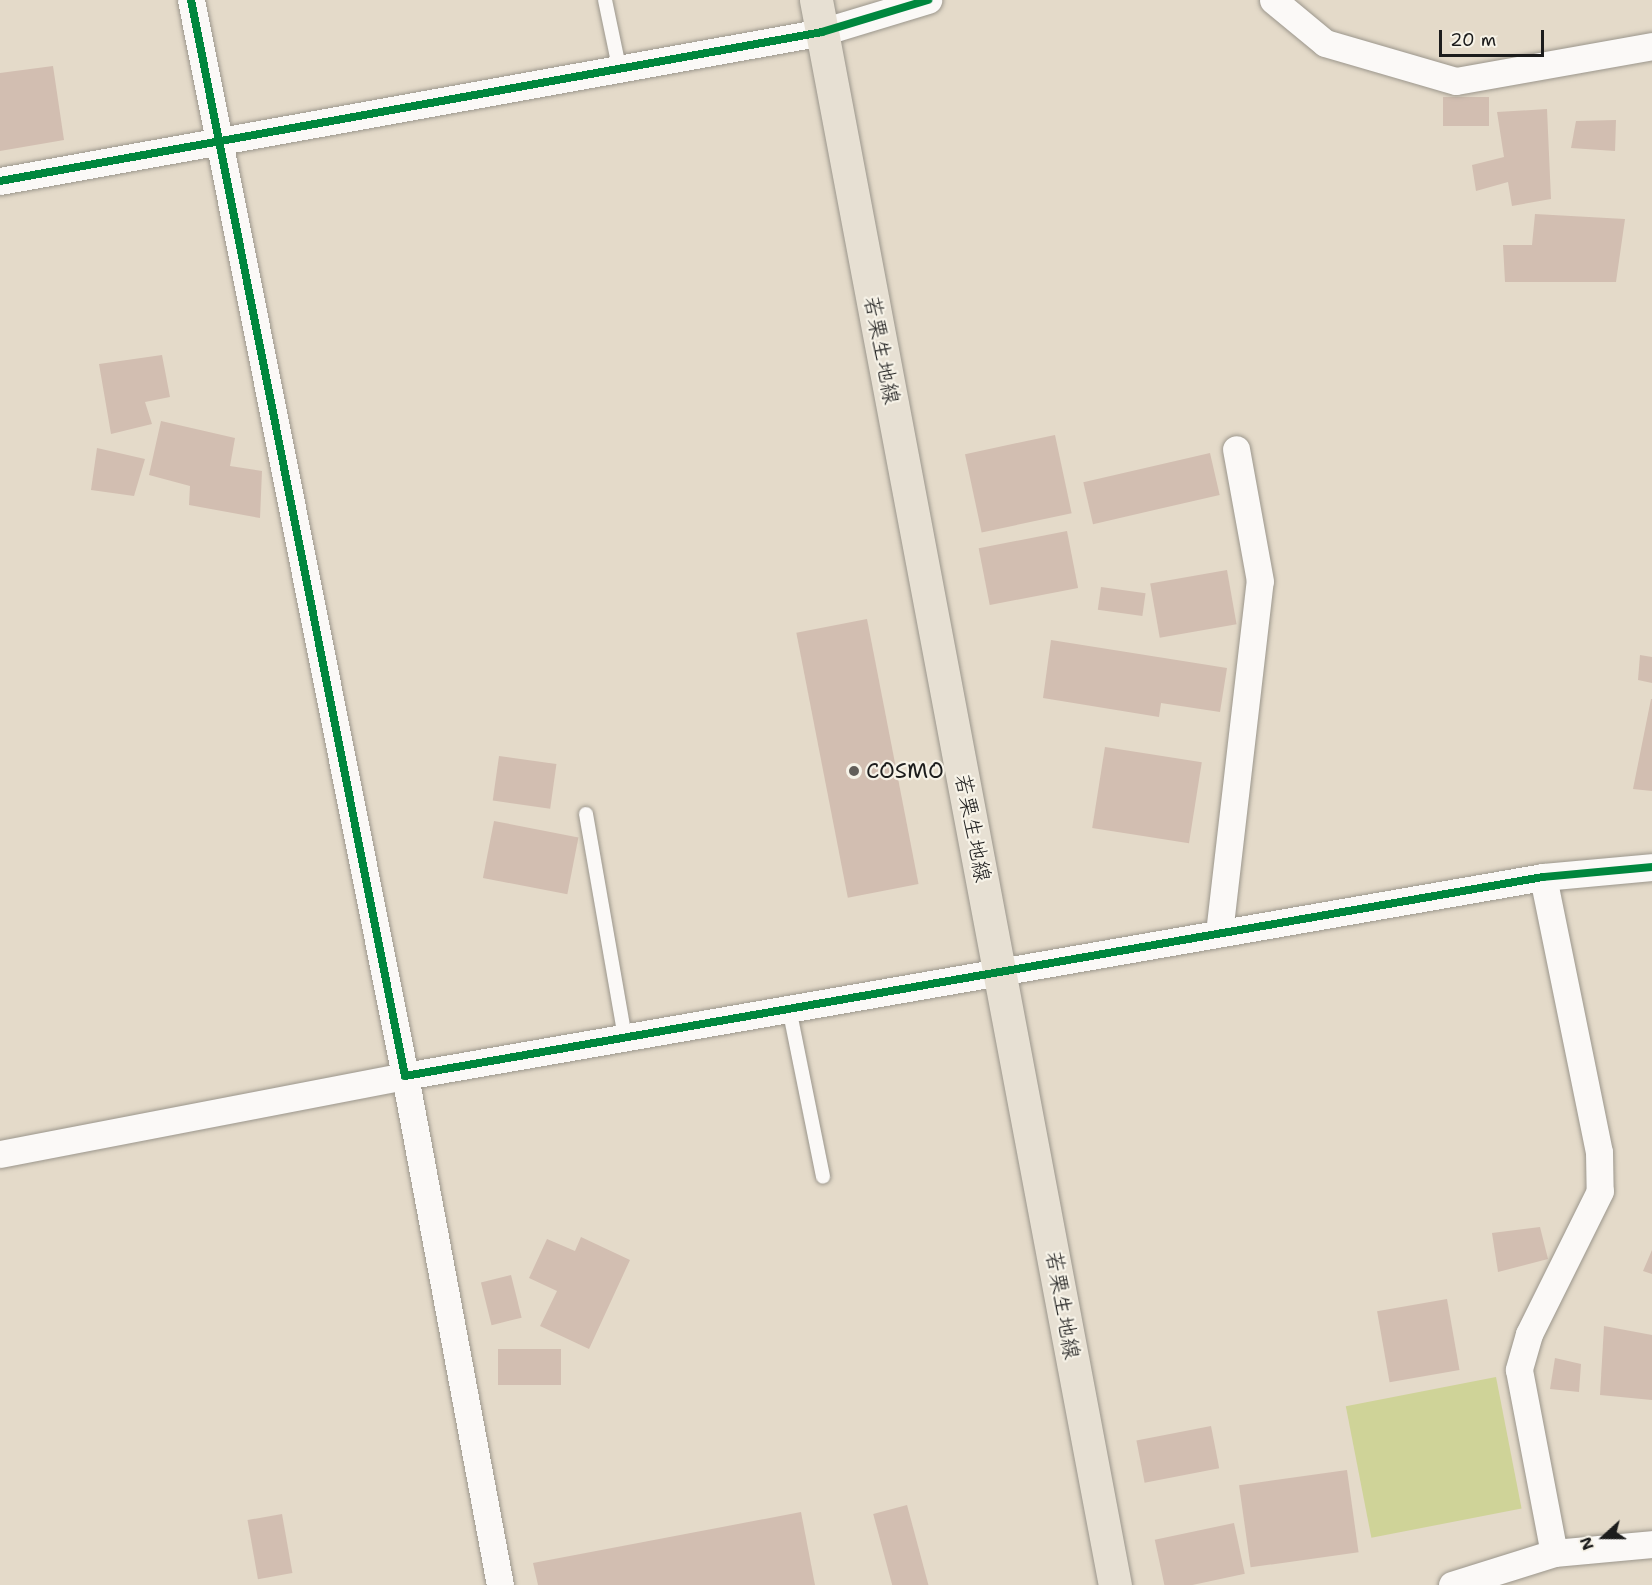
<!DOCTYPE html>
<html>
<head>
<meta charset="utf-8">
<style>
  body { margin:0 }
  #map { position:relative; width:1652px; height:1585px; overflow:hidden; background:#e4dac9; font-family:"Shantell Sans","Klee One",sans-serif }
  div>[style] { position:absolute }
  .green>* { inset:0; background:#cfd398; transform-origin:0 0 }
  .building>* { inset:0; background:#d2beb1; transform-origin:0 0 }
  .roads { filter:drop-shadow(0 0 2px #9b968c) drop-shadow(0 0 2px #9b968c) }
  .lane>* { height:14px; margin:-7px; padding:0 7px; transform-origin:7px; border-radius:7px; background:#fbf9f7 }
  .street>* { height:27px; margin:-13.5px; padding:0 13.5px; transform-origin:13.5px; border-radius:13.5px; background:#fbf9f7 }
  .primary>* { height:33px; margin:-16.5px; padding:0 16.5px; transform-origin:16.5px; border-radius:16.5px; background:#e7e0d3 }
  .cycleway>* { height:8px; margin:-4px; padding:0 4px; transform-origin:4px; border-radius:4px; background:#00873e }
  .dots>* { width:16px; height:16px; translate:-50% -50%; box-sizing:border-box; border:3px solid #f7f3e8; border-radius:50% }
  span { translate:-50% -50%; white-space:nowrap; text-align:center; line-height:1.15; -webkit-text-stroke:4.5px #f7f3e8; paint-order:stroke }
  .street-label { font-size:22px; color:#1c1c1c }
  .poi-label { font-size:22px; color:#1c1c1c }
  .left { translate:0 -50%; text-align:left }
  .north { position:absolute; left:1574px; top:1507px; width:60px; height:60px; -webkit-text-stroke:4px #f7f3e8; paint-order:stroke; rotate:249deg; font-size:16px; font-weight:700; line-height:24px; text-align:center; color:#1c1c1c }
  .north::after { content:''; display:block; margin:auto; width:21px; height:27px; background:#1c1c1c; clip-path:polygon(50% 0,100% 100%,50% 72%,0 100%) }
  .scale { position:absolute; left:1439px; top:30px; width:105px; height:27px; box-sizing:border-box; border:3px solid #1c1c1c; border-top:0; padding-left:8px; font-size:18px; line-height:21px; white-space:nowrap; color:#1c1c1c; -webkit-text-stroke:4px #f7f3e8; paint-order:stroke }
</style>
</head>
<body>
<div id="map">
  <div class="green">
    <i style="left:1496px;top:1377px;width:134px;height:153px;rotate:79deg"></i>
  </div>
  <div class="building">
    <i style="clip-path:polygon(53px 66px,64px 140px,0 151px,0 73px)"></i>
    <i style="left:1443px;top:97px;width:46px;height:29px"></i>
    <i style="clip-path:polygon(1547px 109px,1551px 199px,1512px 206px,1508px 182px,1476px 191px,1472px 165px,1504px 157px,1497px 112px)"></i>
    <i style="clip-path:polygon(1616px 120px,1615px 151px,1571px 148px,1576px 121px)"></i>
    <i style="clip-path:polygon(1535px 214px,1625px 219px,1616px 282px,1505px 282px,1503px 245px,1532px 245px)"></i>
    <i style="clip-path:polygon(162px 355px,170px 397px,145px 402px,152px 424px,111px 434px,99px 364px)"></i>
    <i style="clip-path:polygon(161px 421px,235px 438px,230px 466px,262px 471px,260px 518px,189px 505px,190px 486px,149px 475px)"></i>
    <i style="left:1055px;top:435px;width:80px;height:92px;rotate:78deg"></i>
    <i style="clip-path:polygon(97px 448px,145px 459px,134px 496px,91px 490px)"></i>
    <i style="left:1210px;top:453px;width:43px;height:130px;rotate:77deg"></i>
    <i style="left:1067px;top:531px;width:58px;height:90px;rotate:79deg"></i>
    <i style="left:1227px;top:570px;width:55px;height:78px;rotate:80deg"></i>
    <i style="left:1101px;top:587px;width:45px;height:23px;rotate:8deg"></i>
    <i style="left:867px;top:619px;width:270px;height:72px;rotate:79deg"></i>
    <i style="clip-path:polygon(1051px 640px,1227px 668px,1220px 712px,1161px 703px,1159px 717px,1043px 698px)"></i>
    <i style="clip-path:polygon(1640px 655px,1652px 657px,1652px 683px,1638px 680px)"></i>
    <i style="clip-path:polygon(1651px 699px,1652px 699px,1652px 791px,1633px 789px)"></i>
    <i style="left:1105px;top:747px;width:98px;height:82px;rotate:9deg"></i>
    <i style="left:499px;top:756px;width:58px;height:45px;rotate:8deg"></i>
    <i style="left:494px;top:821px;width:86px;height:58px;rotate:11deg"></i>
    <i style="clip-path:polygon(1540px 1227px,1548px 1259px,1498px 1272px,1492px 1233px)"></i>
    <i style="clip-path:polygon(581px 1237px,630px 1260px,589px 1349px,540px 1326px,557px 1291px,529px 1278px,547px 1239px,575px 1251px)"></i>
    <i style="clip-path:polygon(1652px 1250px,1652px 1274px,1643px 1271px)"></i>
    <i style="left:511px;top:1275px;width:44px;height:31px;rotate:76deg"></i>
    <i style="left:1447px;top:1299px;width:72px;height:71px;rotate:80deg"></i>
    <i style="clip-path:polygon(1604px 1326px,1652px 1335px,1652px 1400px,1600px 1395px)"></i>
    <i style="left:561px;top:1349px;width:36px;height:63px;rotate:90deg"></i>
    <i style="clip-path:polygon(1555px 1358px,1581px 1364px,1579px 1392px,1550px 1389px)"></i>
    <i style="left:1211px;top:1426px;width:43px;height:76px;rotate:79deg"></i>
    <i style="left:1347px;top:1470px;width:83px;height:109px;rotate:82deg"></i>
    <i style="left:907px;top:1505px;width:83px;height:35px;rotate:75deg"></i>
    <i style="clip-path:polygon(801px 1512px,815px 1585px,538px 1585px,533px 1563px)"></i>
    <i style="left:282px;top:1514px;width:60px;height:35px;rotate:80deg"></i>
    <i style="left:1234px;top:1523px;width:52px;height:81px;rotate:78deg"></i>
  </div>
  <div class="roads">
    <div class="lane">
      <i style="left:605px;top:0;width:68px;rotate:78.2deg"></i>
      <i style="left:586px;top:814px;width:226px;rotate:80.1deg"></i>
      <i style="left:789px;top:1008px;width:172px;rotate:78.6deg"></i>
    </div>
    <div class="street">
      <i style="left:191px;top:0;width:1097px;rotate:78.75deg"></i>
      <i style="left:405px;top:1076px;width:1155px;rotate:-9.92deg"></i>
      <i style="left:1543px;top:877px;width:109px;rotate:-5.2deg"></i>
      <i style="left:1273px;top:0;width:67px;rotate:39.6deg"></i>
      <i style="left:1325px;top:43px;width:136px;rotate:16.2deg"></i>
      <i style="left:1456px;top:81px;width:199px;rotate:-10.1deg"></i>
      <i style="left:0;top:181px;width:835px;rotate:-10.27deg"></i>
      <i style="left:822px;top:32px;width:111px;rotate:-16.8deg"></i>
      <i style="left:1543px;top:877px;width:281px;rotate:78.5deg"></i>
      <i style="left:1599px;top:1152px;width:39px;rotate:89deg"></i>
      <i style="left:1600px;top:1191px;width:160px;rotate:116.4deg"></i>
      <i style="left:1529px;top:1334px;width:37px;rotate:106deg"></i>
      <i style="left:1519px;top:1370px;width:186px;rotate:79.2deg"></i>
      <i style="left:1219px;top:933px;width:354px;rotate:-83.4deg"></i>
      <i style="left:1260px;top:581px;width:134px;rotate:-100.3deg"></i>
      <i style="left:0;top:1154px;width:412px;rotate:-10.9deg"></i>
      <i style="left:405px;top:1076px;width:518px;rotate:79.43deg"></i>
      <i style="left:1452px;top:1585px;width:107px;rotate:-17.4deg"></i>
      <i style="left:1554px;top:1553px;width:98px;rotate:-5.2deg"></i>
    </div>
    <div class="primary">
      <i style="left:816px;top:0;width:1613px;rotate:79.32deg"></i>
    </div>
  </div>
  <div class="cycleway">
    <i style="left:191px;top:0;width:1097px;rotate:78.75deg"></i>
    <i style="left:405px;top:1076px;width:1155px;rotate:-9.92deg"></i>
    <i style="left:1543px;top:877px;width:109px;rotate:-5.2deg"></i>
    <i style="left:0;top:181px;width:835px;rotate:-10.27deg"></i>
    <i style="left:822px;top:32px;width:111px;rotate:-16.8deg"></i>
  </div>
  <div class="dots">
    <i style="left:854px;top:771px;background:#625e59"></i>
  </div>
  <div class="street-label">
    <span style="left:882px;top:350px;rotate:79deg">若栗生地線</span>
    <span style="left:973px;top:828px;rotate:79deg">若栗生地線</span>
    <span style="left:1063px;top:1305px;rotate:80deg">若栗生地線</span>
  </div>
  <div class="poi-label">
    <span class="left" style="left:866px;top:771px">COSMO</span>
  </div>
  <div class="north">N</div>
  <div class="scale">20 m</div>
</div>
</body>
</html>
